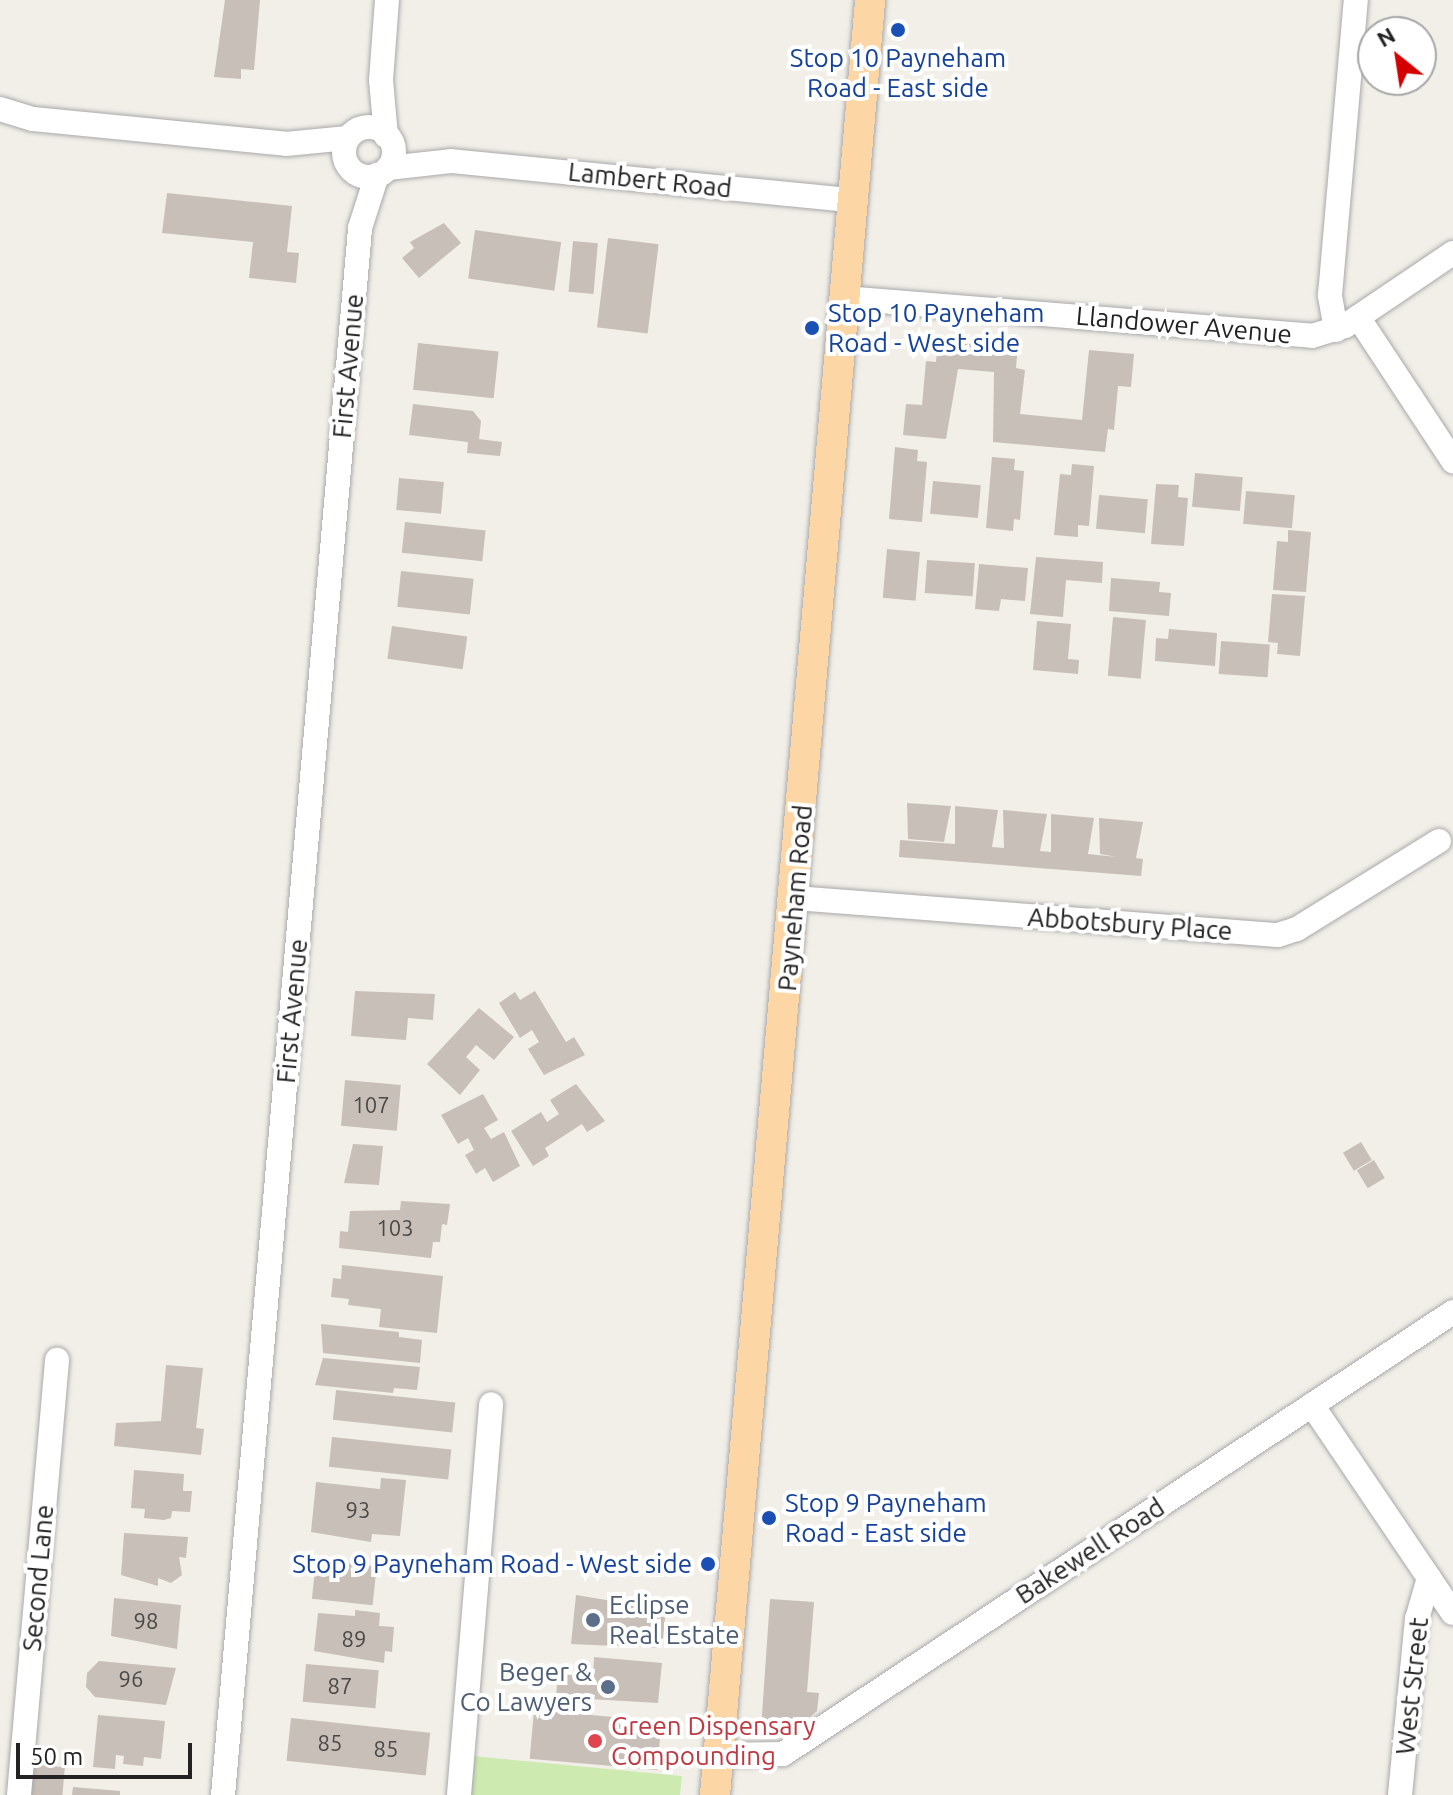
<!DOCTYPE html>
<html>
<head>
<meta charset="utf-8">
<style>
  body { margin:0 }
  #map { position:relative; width:1453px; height:1795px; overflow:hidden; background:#f2efe9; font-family:Ubuntu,sans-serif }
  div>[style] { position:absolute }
  .grass>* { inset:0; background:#cdebb0 }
  .building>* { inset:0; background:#c7bfb8; transform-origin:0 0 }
  .roads { filter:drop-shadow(0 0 2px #a9a9a9) drop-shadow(0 0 2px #a9a9a9) }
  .minor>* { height:24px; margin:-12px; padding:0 12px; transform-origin:12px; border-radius:12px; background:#fff }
  .minor>.ring { margin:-12px; padding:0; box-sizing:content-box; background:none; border:24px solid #fff; border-radius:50% }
  .major>* { height:30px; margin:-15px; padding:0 15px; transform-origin:15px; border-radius:15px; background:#fcd6a4 }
  .dots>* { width:22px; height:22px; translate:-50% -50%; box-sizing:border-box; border:4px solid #fff; border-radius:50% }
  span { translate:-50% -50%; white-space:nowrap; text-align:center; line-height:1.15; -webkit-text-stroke:8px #fff; paint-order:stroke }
  .number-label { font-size:22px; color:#4b4948 }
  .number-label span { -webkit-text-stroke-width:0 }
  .transit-label { font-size:26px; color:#164399 }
  .left { translate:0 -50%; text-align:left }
  .right { translate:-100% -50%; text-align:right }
  .street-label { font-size:26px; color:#222 }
  .service-label { font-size:26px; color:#4e5e75 }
  .health-label { font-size:26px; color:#be3a42 }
  .north { position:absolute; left:1357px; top:16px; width:80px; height:80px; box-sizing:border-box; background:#fff; border:2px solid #a7a7a7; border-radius:50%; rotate:330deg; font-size:22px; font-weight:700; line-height:32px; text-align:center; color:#222 }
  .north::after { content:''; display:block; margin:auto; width:28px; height:36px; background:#d40000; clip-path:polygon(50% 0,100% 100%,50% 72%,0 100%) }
  .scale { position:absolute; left:16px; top:1743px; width:176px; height:36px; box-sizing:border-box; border:4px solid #222; border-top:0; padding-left:10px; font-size:24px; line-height:28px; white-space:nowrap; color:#222; -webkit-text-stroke:6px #fff; paint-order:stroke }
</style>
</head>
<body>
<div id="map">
  <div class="grass">
    <i style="clip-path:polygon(472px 1756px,682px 1776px,680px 1795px,469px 1795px)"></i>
  </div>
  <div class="building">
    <i style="clip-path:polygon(225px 0,260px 0,254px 70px,241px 69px,241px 79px,214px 77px)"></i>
    <i style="clip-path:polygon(167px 193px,292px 206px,287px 252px,299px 253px,296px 283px,249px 278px,253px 242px,162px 233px)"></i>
    <i style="clip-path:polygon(444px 223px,461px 243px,419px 278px,402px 258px,414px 248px,410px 242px)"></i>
    <i style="left:475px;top:230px;width:87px;height:49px;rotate:8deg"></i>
    <i style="left:608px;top:238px;width:51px;height:90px;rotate:7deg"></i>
    <i style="left:573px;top:241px;width:25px;height:51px;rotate:5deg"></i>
    <i style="clip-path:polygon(938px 337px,1018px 345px,1016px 368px,1025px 370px,1020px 414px,1082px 420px,1089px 350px,1134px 354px,1131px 387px,1118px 386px,1114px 430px,1108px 429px,1105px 452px,993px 442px,994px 372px,958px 369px,946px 439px,903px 435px,906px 404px,922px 405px,926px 361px,936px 362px)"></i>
    <i style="left:418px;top:343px;width:81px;height:47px;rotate:6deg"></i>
    <i style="clip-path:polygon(413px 404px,473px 411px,481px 421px,479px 439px,502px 442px,500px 456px,467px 453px,468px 442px,409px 435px)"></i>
    <i style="clip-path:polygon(895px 447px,918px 450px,917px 461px,927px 462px,922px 522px,889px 519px)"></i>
    <i style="clip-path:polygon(992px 457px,1015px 459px,1014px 470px,1024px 471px,1020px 520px,1014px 519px,1013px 531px,986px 528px)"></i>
    <i style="clip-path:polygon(1072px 464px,1094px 466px,1089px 526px,1078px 525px,1078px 537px,1054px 535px,1060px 474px,1071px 475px)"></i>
    <i style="left:1195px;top:473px;width:48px;height:34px;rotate:5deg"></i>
    <i style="left:399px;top:478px;width:45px;height:32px;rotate:5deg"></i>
    <i style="left:933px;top:481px;width:48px;height:33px;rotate:5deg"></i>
    <i style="clip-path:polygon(1156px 484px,1179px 485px,1178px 497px,1188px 498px,1184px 546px,1151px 544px)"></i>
    <i style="left:1246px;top:491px;width:49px;height:33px;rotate:5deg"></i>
    <i style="left:1099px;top:495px;width:49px;height:34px;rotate:5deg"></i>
    <i style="left:405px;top:522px;width:81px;height:31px;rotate:6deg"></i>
    <i style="clip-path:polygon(1288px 530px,1311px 532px,1306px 592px,1273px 590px,1277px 541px,1288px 542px)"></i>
    <i style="left:887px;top:549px;width:33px;height:49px;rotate:5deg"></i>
    <i style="clip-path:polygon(1036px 557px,1103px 562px,1102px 583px,1066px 580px,1063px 617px,1030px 614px)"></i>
    <i style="left:927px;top:560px;width:48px;height:33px;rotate:4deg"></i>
    <i style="clip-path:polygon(979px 564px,1028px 568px,1025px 601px,1001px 599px,999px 611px,975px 609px)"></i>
    <i style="left:401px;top:571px;width:73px;height:36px;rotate:6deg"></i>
    <i style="clip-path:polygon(1111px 578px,1160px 582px,1159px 592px,1171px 593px,1169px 616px,1109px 611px)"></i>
    <i style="clip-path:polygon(1272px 594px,1305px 596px,1300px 656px,1277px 654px,1278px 643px,1268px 642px)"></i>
    <i style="left:1113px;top:617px;width:33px;height:59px;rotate:5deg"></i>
    <i style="clip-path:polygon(1037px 621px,1071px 624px,1068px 659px,1079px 660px,1078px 674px,1033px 670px)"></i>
    <i style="left:392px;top:626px;width:76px;height:33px;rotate:8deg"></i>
    <i style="clip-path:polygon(1169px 629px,1217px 633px,1215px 666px,1155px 661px,1156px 638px,1168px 639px)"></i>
    <i style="left:1221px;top:641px;width:49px;height:33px;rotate:4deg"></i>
    <i style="clip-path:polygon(907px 803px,951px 806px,944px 842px,908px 839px)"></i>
    <i style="clip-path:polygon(955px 806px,998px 810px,992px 847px,1004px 848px,1003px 810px,1047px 814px,1040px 851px,1051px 852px,1051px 814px,1094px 818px,1088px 854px,1117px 857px,1100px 854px,1099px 818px,1143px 822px,1136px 858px,1143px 859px,1141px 876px,899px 857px,900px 840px,955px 844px)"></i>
    <i style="clip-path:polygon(355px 991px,435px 994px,433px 1020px,408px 1018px,406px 1040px,351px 1036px)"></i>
    <i style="clip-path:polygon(535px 991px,566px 1042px,574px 1037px,585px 1055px,544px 1075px,528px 1049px,539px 1042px,532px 1030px,520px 1038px,499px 1003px,515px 992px,520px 1000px)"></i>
    <i style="clip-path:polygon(479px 1008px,514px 1037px,494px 1060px,476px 1045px,472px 1050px,466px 1057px,480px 1070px,460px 1095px,427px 1064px)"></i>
    <i style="left:345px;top:1080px;width:56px;height:46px;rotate:5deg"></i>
    <i style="clip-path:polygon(576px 1084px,605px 1121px,587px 1132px,582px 1124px,545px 1148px,549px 1156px,533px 1166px,511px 1131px,541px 1112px,547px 1122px,559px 1114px,550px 1100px)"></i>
    <i style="clip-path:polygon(483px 1094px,498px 1120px,484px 1128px,491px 1139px,504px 1132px,520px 1166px,493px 1182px,485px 1168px,476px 1174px,465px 1155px,474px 1150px,468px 1138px,458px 1144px,441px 1115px)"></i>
    <i style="left:1361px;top:1142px;width:21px;height:21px;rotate:59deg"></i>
    <i style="clip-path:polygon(353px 1144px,383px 1146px,379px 1185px,344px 1183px)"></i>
    <i style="left:1374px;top:1160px;width:21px;height:20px;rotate:59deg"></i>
    <i style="clip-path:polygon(401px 1201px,450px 1204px,447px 1225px,442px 1224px,440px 1242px,433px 1242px,431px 1258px,339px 1248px,340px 1231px,348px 1232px,350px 1211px,400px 1210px)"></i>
    <i style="clip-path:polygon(342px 1265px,443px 1276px,437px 1333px,379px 1327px,381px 1309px,348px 1305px,349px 1299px,331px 1297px,333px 1278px,341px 1279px)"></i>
    <i style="clip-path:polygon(321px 1324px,399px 1332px,399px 1337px,422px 1340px,420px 1363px,323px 1353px)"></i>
    <i style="clip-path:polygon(323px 1358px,420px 1367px,417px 1390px,394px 1388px,393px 1393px,315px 1385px)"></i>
    <i style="clip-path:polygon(166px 1365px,203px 1368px,196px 1428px,204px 1429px,201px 1455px,114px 1446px,116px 1423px,161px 1421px)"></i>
    <i style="left:336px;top:1390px;width:120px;height:30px;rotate:6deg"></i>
    <i style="left:332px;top:1437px;width:120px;height:30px;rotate:6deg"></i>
    <i style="clip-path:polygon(134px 1470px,184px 1474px,183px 1491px,192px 1491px,190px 1512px,172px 1511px,171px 1518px,164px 1520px,144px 1518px,145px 1509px,131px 1508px)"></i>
    <i style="clip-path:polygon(381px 1478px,406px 1480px,400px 1536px,372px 1534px,371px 1542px,311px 1532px,316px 1482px,380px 1489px)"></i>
    <i style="clip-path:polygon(124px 1533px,188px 1537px,186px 1558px,179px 1557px,182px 1575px,171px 1583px,158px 1578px,158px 1586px,121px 1575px)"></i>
    <i style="left:316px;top:1560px;width:61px;height:39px;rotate:6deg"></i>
    <i style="clip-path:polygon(576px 1595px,630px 1604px,631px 1598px,652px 1600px,651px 1607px,666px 1608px,662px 1648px,571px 1644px)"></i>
    <i style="clip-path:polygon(114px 1598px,181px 1605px,177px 1649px,111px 1636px)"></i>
    <i style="clip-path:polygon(770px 1599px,814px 1602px,807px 1692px,819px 1693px,817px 1711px,809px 1718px,793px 1717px,792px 1726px,783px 1731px,761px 1729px)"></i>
    <i style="clip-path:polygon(355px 1610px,380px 1613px,379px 1626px,394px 1627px,392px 1652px,385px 1651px,384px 1663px,314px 1651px,318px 1613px,355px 1616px)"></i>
    <i style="clip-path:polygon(594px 1657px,662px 1663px,658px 1703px,556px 1697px,558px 1674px,593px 1677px)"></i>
    <i style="clip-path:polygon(99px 1661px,176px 1668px,166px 1705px,95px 1697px,86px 1687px,87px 1673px)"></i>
    <i style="left:306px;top:1664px;width:73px;height:38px;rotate:5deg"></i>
    <i style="left:534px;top:1710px;width:128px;height:49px;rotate:5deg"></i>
    <i style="clip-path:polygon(98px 1715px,165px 1721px,161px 1759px,144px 1757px,143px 1766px,123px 1764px,124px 1756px,116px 1755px,115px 1769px,93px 1767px)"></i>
    <i style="left:291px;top:1718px;width:140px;height:43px;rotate:6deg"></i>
    <i style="left:29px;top:1764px;width:36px;height:31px;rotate:5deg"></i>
    <i style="clip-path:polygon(73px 1787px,120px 1791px,120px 1795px,72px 1795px)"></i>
  </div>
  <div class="roads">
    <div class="minor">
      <i style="left:0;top:109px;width:34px;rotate:17deg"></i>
      <i style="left:33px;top:119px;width:254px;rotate:5.6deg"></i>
      <i style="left:286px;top:144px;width:62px;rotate:-5.5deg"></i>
      <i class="ring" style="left:344px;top:127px;width:26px;height:26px"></i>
      <i style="left:386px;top:136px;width:56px;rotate:-95.1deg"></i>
      <i style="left:381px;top:80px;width:80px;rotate:-85.7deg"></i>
      <i style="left:388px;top:168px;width:63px;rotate:-6.3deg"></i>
      <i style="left:451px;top:161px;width:401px;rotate:5.6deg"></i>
      <i style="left:844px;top:298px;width:470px;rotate:4.6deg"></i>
      <i style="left:1312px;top:336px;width:34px;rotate:-17deg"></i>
      <i style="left:1345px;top:326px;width:130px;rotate:-34.1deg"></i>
      <i style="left:1358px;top:317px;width:173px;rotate:56.6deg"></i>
      <i style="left:1336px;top:330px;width:36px;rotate:-100deg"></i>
      <i style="left:1330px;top:295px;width:296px;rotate:-85deg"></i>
      <i style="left:795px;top:898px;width:484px;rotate:4.4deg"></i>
      <i style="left:1278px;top:935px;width:20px;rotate:-18deg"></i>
      <i style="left:1297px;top:929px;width:167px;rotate:-31.8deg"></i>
      <i style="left:1312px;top:1405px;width:251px;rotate:55.9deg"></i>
      <i style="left:718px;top:1755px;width:65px;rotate:-0.9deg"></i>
      <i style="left:783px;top:1754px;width:803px;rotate:-33.41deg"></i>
      <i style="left:19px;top:1795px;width:437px;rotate:-85deg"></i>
      <i style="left:223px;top:1795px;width:1573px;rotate:-85deg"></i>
      <i style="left:360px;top:228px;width:56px;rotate:-72.2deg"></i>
      <i style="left:459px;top:1795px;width:392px;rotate:-85.3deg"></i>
      <i style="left:1400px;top:1795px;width:177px;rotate:-84.5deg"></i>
      <i style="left:1417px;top:1619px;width:43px;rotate:-73.7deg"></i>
    </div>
    <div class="major">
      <i style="left:715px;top:1795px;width:1802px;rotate:-85.06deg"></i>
    </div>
  </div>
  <div class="dots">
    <i style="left:898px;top:30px;background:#1a4fb4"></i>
    <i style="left:812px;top:328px;background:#1a4fb4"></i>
    <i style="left:769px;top:1518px;background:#1a4fb4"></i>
    <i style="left:708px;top:1564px;background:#1a4fb4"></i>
    <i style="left:593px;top:1620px;background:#5c6f8a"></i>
    <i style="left:608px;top:1687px;background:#5c6f8a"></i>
    <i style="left:595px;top:1741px;background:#e0444e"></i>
  </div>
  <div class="number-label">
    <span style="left:371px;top:1105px">107</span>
    <span style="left:395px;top:1228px">103</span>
    <span style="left:358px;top:1510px">93</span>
    <span style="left:146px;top:1621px">98</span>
    <span style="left:354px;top:1639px">89</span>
    <span style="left:131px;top:1679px">96</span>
    <span style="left:340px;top:1686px">87</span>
    <span style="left:330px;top:1743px">85</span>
    <span style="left:386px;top:1749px">85</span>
  </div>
  <div class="transit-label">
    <span style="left:898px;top:73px">Stop 10 Payneham<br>Road - East side</span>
    <span class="left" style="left:828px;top:328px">Stop 10 Payneham<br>Road - West side</span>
    <span class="left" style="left:785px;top:1518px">Stop 9 Payneham<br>Road - East side</span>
    <span class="right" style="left:692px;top:1564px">Stop 9 Payneham Road - West side</span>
  </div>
  <div class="street-label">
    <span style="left:650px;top:180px;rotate:6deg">Lambert Road</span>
    <span style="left:1184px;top:325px;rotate:5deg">Llandower Avenue</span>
    <span style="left:348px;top:366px;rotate:-85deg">First Avenue</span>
    <span style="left:795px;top:898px;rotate:-85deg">Payneham Road</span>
    <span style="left:1130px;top:924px;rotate:4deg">Abbotsbury Place</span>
    <span style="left:292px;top:1011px;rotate:-85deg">First Avenue</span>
    <span style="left:1090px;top:1551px;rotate:-33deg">Bakewell Road</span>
    <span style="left:38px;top:1578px;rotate:-85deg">Second Lane</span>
    <span style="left:1412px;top:1686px;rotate:-84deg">West Street</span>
  </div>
  <div class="service-label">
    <span class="left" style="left:609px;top:1620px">Eclipse<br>Real Estate</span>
    <span class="right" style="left:592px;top:1687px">Beger &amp;<br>Co Lawyers</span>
  </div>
  <div class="health-label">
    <span class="left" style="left:611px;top:1741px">Green Dispensary<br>Compounding</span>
  </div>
  <div class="north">N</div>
  <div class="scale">50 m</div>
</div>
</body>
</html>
